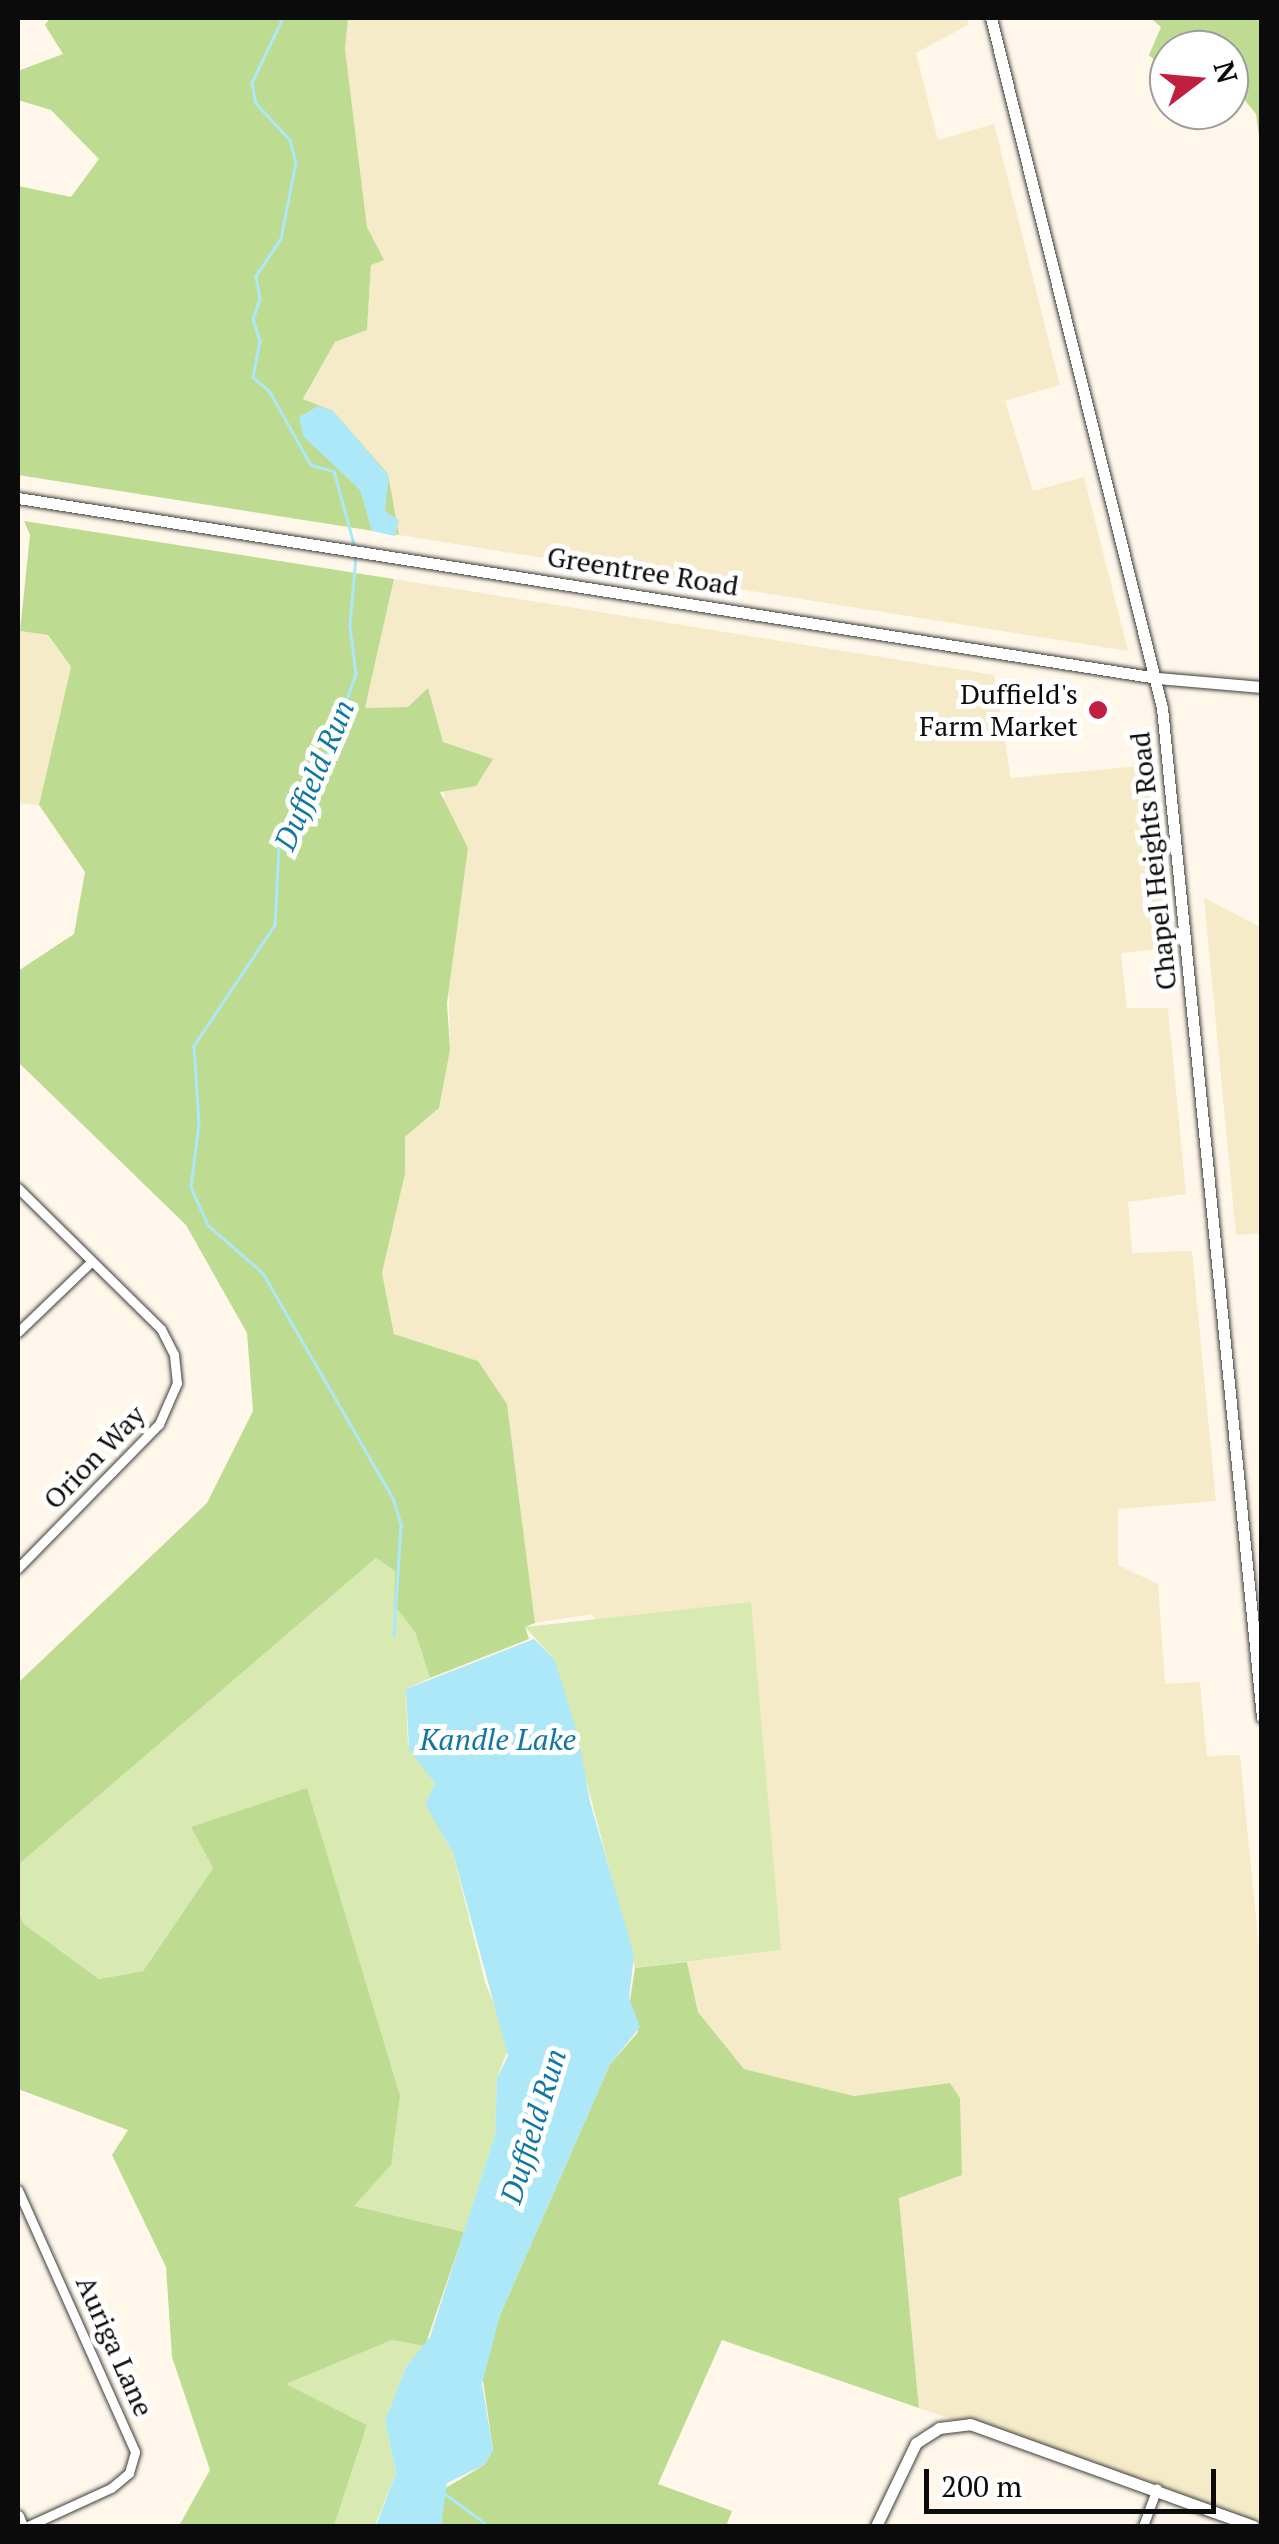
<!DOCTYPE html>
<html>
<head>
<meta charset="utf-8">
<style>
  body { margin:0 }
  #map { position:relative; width:1279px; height:2544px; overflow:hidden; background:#fff7e9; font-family:"PT Serif",serif }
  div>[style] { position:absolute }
  .farmland>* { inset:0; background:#f6ebc9 }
  .green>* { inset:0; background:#d8eab2 }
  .forest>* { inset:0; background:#bedc91 }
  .water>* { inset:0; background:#ace8f8 }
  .stream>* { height:2.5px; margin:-1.25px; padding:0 1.25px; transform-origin:1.25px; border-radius:1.25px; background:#ace8f8 }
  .roads { filter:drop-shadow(0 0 2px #3e3e3e) drop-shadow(0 0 2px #3e3e3e) }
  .minor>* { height:9px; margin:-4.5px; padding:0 4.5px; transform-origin:4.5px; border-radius:4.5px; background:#fff }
  .tertiary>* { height:11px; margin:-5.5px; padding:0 5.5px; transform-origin:5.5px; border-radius:5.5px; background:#fff }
  .dots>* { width:28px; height:28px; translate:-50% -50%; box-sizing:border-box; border:5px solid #fff; border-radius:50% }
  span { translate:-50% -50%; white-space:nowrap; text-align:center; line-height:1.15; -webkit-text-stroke:10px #fff; paint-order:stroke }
  .street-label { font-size:28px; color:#0b0b0b }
  .poi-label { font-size:28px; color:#0b0b0b }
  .right { translate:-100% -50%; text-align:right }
  .water-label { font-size:30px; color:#1178a1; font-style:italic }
  .frame { position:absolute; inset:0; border:20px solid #0b0b0b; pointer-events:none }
  .north { position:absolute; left:1149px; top:30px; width:100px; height:100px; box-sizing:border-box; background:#fff; border:2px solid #9d9d9d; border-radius:50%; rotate:74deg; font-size:28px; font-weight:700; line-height:40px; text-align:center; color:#0b0b0b }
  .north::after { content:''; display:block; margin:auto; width:35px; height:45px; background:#c01f3f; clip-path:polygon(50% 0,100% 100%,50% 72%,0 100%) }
  .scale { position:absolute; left:924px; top:2469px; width:292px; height:45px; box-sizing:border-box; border:5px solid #0b0b0b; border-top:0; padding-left:12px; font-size:30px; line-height:35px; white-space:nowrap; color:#0b0b0b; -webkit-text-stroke:8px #fff; paint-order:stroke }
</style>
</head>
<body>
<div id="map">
  <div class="farmland">
    <i style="clip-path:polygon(348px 18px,967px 18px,968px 25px,916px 53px,938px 140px,994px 124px,1060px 385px,1005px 401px,1033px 491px,1084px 477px,1128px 651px,399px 535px,388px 474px,303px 400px,335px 342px,367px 330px,371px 265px,383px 260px,367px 227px,345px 49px)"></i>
    <i style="clip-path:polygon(394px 579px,994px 675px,1011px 778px,1151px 765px,1171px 948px,1121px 953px,1127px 1008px,1168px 1008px,1186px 1194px,1128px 1202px,1132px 1253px,1192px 1251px,1216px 1501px,1118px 1509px,1118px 1565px,1158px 1584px,1165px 1684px,1200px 1682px,1207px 1756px,1240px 1755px,1262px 1979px,1261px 2526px,919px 2408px,899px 2197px,950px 2083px,854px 2096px,744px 2069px,698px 2012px,687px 1962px,781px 1950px,592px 1614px,535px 1623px,507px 1404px,478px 1361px,394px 1334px,382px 1273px,405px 1174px,405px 1137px,439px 1108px,450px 1050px,443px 742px,408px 707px,365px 708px)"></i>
    <i style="clip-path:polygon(20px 631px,47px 635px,71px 667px,39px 805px,18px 803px)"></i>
    <i style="clip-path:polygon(1204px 898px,1261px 927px,1261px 1233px,1236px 1235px)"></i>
  </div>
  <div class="green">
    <i style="clip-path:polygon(376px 1558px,395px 1570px,394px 1605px,415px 1632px,430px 1678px,406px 1689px,408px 1744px,435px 1784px,426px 1804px,453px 1853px,485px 1982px,510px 2044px,497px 2078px,495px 2135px,464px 2232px,353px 2206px,391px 2165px,192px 1827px,213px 1868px,143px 1971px,99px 1979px,24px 1924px,18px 1911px,18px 1865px)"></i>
    <i style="clip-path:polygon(751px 1602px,781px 1950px,635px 1968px,555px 1660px,525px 1627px)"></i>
    <i style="clip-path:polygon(392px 2340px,425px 2346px,406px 2367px,385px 2420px,396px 2473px,375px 2526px,334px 2526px,367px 2425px,285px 2384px)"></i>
  </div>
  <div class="forest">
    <i style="clip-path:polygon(50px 18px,348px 18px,345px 49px,367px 227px,384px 260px,371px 265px,367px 330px,335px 342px,303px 399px,333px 411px,388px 474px,399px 535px,18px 475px,18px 186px,71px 197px,99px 159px,51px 110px,18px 100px,18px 71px,63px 54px,45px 25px)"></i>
    <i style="clip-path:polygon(1151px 18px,1261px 18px,1261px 151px,1256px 114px,1229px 81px,1229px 50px,1169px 50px,1169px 75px,1149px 55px,1161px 27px)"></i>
    <i style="clip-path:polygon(24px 521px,394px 579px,365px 708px,408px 707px,428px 688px,443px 742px,493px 759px,476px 786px,440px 792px,468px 848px,447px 1003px,450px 1050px,439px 1108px,405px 1137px,405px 1174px,382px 1273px,394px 1334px,478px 1361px,507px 1404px,535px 1623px,525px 1627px,529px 1639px,430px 1678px,415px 1632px,394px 1605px,395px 1571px,376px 1558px,18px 1865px,18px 1683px,207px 1503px,253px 1411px,247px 1333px,186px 1225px,18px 1062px,18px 971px,74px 934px,85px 872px,39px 805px,71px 667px,48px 635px,20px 631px,30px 535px)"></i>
    <i style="clip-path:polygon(307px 1788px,400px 2096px,391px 2165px,354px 2206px,464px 2232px,425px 2346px,392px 2340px,286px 2384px,367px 2425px,334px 2526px,179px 2526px,210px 2470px,172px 2357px,166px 2267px,112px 2155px,128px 2130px,18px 2089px,18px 1911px,24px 1924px,99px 1979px,143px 1971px,213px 1868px,191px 1827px)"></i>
    <i style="clip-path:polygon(687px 1962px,698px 2012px,744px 2069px,854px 2096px,950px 2083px,960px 2098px,962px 2175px,899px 2198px,919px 2408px,722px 2340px,658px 2484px,732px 2511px,726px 2526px,441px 2526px,444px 2489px,484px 2465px,493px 2450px,482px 2374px,500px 2315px,610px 2064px,638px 2032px,629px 2006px,635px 1968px)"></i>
  </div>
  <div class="water">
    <i style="clip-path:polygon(318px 406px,333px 411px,389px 476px,385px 511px,399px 520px,395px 536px,372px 531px,360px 490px,303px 436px,299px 417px)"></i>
    <i style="clip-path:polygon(534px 1639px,555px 1660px,579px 1739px,590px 1802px,634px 1955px,629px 1998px,640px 2027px,610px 2064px,500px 2315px,482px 2384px,493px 2450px,484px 2465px,447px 2483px,441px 2526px,376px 2526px,396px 2473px,385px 2420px,406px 2367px,430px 2337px,495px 2135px,497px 2078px,508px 2056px,453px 1853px,425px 1804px,435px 1784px,409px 1749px,406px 1689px)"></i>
  </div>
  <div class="stream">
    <i style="left:283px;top:18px;width:72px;rotate:115.5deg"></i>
    <i style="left:252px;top:83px;width:20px;rotate:79deg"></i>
    <i style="left:256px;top:103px;width:50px;rotate:47.4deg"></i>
    <i style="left:290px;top:140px;width:23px;rotate:75deg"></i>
    <i style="left:296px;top:162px;width:78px;rotate:101deg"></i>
    <i style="left:281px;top:239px;width:45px;rotate:124deg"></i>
    <i style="left:256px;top:276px;width:23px;rotate:80deg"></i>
    <i style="left:260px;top:299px;width:21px;rotate:109deg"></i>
    <i style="left:253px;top:319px;width:23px;rotate:72deg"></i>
    <i style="left:260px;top:341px;width:37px;rotate:101deg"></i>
    <i style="left:253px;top:377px;width:23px;rotate:41deg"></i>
    <i style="left:270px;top:392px;width:84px;rotate:60.7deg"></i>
    <i style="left:311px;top:465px;width:24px;rotate:15deg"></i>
    <i style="left:334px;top:471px;width:80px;rotate:74.7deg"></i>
    <i style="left:356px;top:556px;width:70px;rotate:94.9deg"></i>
    <i style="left:350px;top:626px;width:48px;rotate:82.9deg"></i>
    <i style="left:356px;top:674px;width:83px;rotate:109.7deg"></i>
    <i style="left:328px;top:752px;width:108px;rotate:117deg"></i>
    <i style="left:279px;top:848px;width:77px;rotate:93deg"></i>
    <i style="left:275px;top:925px;width:146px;rotate:123.8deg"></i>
    <i style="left:194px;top:1046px;width:77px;rotate:86.3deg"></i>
    <i style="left:199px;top:1123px;width:64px;rotate:97.1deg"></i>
    <i style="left:191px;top:1187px;width:42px;rotate:65.9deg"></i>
    <i style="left:208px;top:1225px;width:73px;rotate:41.1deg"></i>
    <i style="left:263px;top:1273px;width:260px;rotate:60deg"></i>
    <i style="left:393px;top:1498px;width:28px;rotate:73deg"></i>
    <i style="left:401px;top:1525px;width:111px;rotate:93.6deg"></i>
    <i style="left:440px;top:2490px;width:61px;rotate:36.3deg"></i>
  </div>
  <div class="roads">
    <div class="minor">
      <i style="left:18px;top:1188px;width:201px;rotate:44.6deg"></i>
      <i style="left:161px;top:1329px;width:29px;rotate:63deg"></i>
      <i style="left:174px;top:1355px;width:28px;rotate:84deg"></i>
      <i style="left:177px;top:1383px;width:45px;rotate:113.7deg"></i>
      <i style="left:159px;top:1424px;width:202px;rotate:134.4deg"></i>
      <i style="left:18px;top:1332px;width:101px;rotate:-43.8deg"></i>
      <i style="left:18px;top:2190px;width:287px;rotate:65.9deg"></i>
      <i style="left:135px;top:2452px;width:22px;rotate:106deg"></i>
      <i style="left:129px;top:2473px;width:23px;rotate:140deg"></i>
      <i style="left:111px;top:2488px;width:91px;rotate:155.4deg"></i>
      <i style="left:1143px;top:2526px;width:40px;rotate:-69.8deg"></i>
    </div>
    <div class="tertiary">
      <i style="left:991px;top:18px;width:711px;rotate:76.08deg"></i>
      <i style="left:1162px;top:708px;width:1014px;rotate:84.34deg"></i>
      <i style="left:18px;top:498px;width:1153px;rotate:8.98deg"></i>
      <i style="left:1157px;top:678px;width:105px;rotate:4.9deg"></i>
      <i style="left:18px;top:2516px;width:11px;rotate:68deg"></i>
      <i style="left:876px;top:2526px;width:92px;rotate:-64.3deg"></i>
      <i style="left:916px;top:2443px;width:27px;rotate:-33deg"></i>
      <i style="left:939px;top:2428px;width:31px;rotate:-7deg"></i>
      <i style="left:970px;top:2424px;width:301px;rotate:19.8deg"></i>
    </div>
  </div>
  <div class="dots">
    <i style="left:1098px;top:710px;background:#c01f3f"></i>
  </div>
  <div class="street-label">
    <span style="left:643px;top:571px;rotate:9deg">Greentree Road</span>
    <span style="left:1153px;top:861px;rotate:-96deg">Chapel Heights Road</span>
    <span style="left:94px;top:1457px;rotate:-46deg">Orion Way</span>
    <span style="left:115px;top:2346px;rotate:66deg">Auriga Lane</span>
  </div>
  <div class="poi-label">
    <span class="right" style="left:1078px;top:710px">Duffield's<br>Farm Market</span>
  </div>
  <div class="water-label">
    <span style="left:314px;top:775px;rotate:-67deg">Duffield Run</span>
    <span style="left:498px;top:1739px">Kandle Lake</span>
    <span style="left:533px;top:2126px;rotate:-73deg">Duffield Run</span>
  </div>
  <div class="frame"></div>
  <div class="north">N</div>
  <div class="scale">200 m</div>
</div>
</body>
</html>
